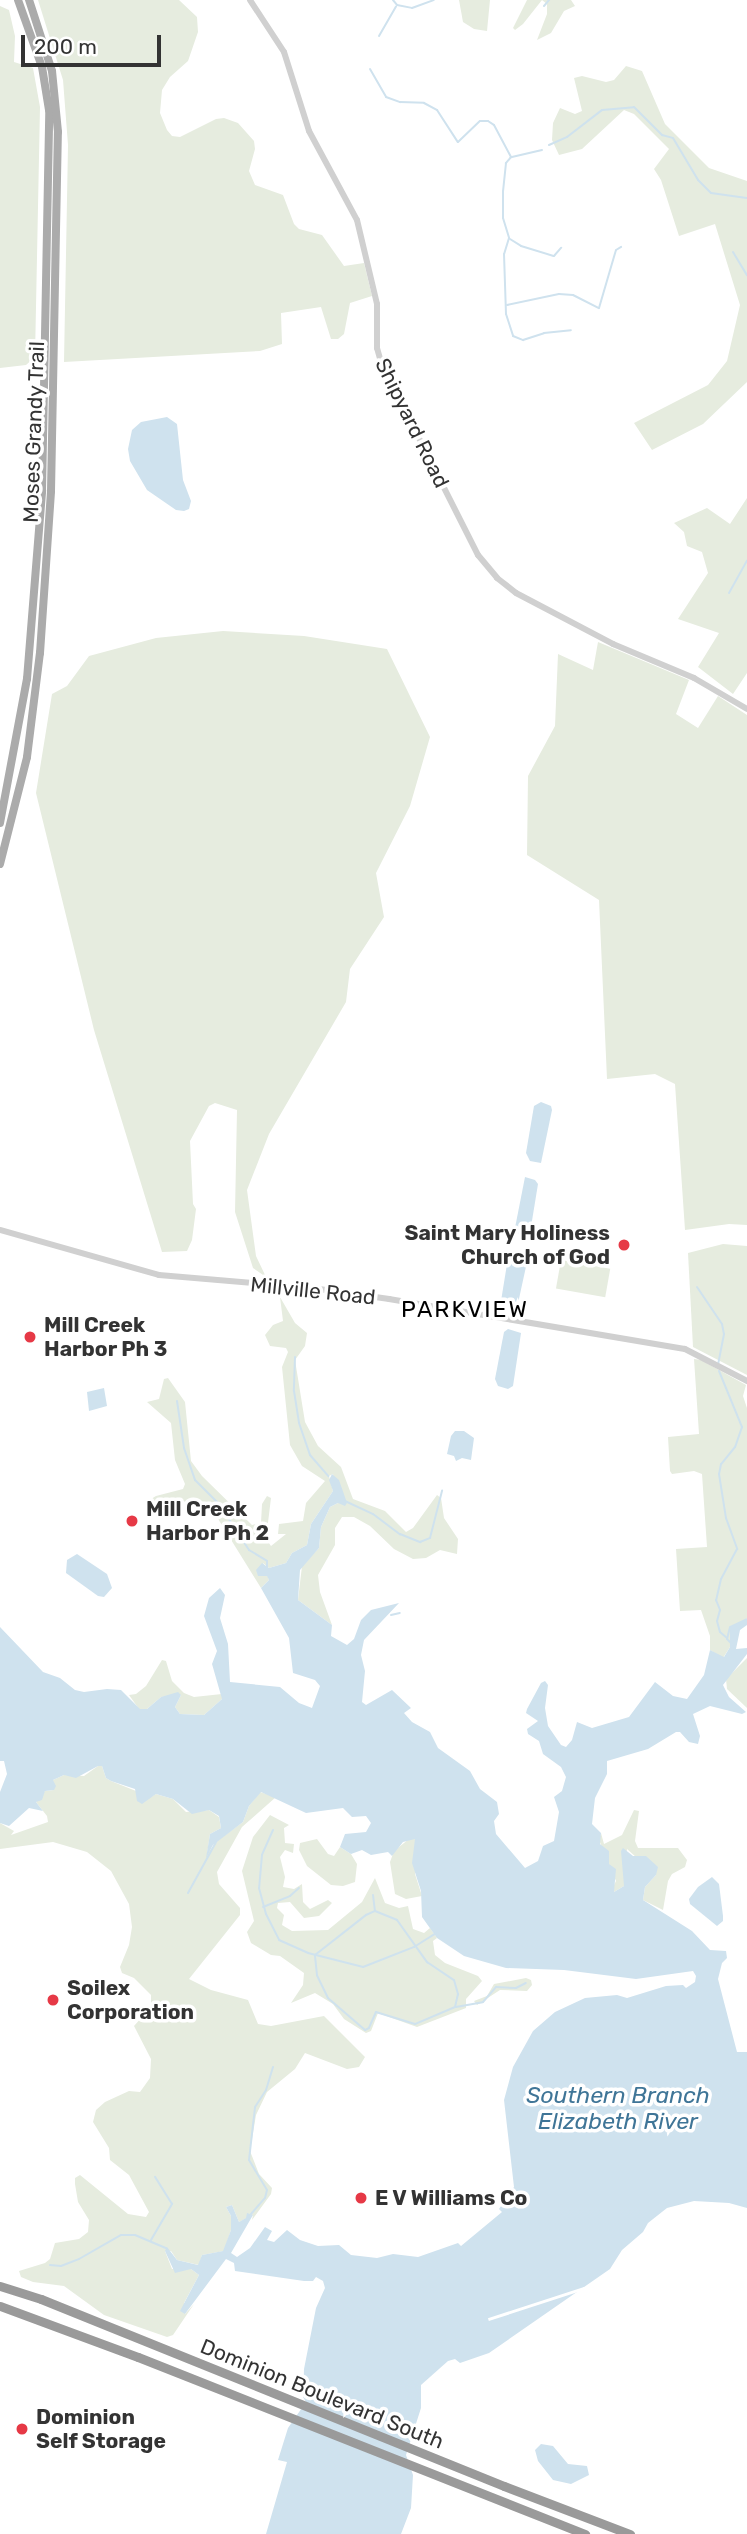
<!DOCTYPE html>
<html>
<head>
<meta charset="utf-8">
<style>
  body { margin:0 }
  #map { position:relative; width:747px; height:2534px; overflow:hidden; background:#fff; font-family:Rubik,sans-serif }
  div>[style] { position:absolute }
  .green>* { inset:0; background:#e6ecdf; transform-origin:0 0 }
  .water>* { inset:0; background:#cfe2ee }
  .pier>* { inset:0; background:#fff; transform-origin:0 0 }
  .stream>* { height:2px; margin:-1px; padding:0 1px; transform-origin:1px; border-radius:1px; background:#cfe2ee }
  .tertiary>* { height:6px; margin:-3px; padding:0 3px; transform-origin:3px; border-radius:3px; background:#d0d0d0 }
  .primary>* { height:8px; margin:-4px; padding:0 4px; transform-origin:4px; border-radius:4px; background:#ababab }
  .motorway>* { height:9px; margin:-4.5px; padding:0 4.5px; transform-origin:4.5px; border-radius:4.5px; background:#9a9a9a }
  .dots>* { width:19px; height:19px; translate:-50% -50%; box-sizing:border-box; border:4px solid #fff; border-radius:50% }
  span { translate:-50% -50%; white-space:nowrap; text-align:center; line-height:1.15; -webkit-text-stroke:7px #fff; paint-order:stroke }
  .street-label { font-size:21px; color:#333 }
  .poi-label { font-size:21px; color:#333; font-weight:700 }
  .right { translate:-100% -50%; text-align:right }
  .left { translate:0 -50%; text-align:left }
  .neighbourhood-label { font-size:23px; color:#000; letter-spacing:2px }
  .water-label { font-size:23px; color:#3f7597; font-style:italic }
  .scale { position:absolute; left:21px; top:35px; width:140px; height:32px; box-sizing:border-box; border:4px solid #333; border-top:0; padding-left:9px; font-size:21px; line-height:24px; white-space:nowrap; color:#333; -webkit-text-stroke:5px #fff; paint-order:stroke }
</style>
</head>
<body>
<div id="map">
  <div class="green">
    <i style="clip-path:polygon(38px 0,179px 0,197px 17px,198px 32px,188px 61px,170px 77px,162px 90px,160px 113px,167px 130px,172px 136px,180px 137px,216px 119px,224px 118px,238px 123px,254px 141px,255px 149px,249px 171px,255px 185px,283px 195px,294px 224px,299px 229px,322px 235px,344px 266px,364px 263px,372px 296px,350px 303px,344px 334px,338px 339px,331px 339px,321px 307px,281px 313px,282px 344px,260px 351px,64px 362px,68px 145px,63px 80px)"></i>
    <i style="clip-path:polygon(459px 0,490px 0,487px 31px,474px 29px,463px 22px)"></i>
    <i style="clip-path:polygon(527px 0,571px 0,575px 6px,564px 11px,551px 33px,537px 40px,547px 14px,547px 4px,542px 0,523px 24px,515px 30px,513px 28px)"></i>
    <i style="clip-path:polygon(0 6px,9px 10px,15px 36px,14px 62px,33px 68px,40px 107px,35px 357px,26px 365px,0 368px)"></i>
    <i style="clip-path:polygon(626px 66px,642px 71px,665px 124px,709px 168px,747px 181px,747px 382px,703px 424px,652px 450px,634px 423px,708px 385px,727px 361px,740px 305px,715px 224px,679px 236px,661px 180px,654px 169px,669px 149px,634px 114px,624px 110px,582px 149px,559px 155px,552px 140px,553px 123px,560px 108px,575px 114px,582px 111px,574px 78px,582px 76px,606px 82px,614px 80px)"></i>
    <i style="clip-path:polygon(747px 498px,747px 673px,733px 694px,698px 667px,719px 633px,678px 619px,708px 573px,702px 552px,687px 546px,684px 532px,674px 523px,707px 508px,730px 524px)"></i>
    <i style="clip-path:polygon(223px 631px,304px 636px,387px 649px,430px 737px,410px 806px,376px 873px,384px 917px,350px 969px,346px 1002px,269px 1134px,247px 1190px,256px 1256px,266px 1277px,253px 1268px,235px 1212px,237px 1110px,215px 1103px,209px 1106px,190px 1141px,193px 1204px,196px 1209px,192px 1240px,187px 1251px,162px 1252px,94px 1030px,36px 793px,52px 694px,67px 686px,89px 656px,156px 638px)"></i>
    <i style="clip-path:polygon(598px 642px,689px 680px,676px 714px,698px 728px,718px 696px,747px 715px,747px 1225px,729px 1224px,685px 1230px,675px 1084px,655px 1074px,607px 1079px,599px 900px,527px 855px,528px 776px,555px 726px,558px 654px,593px 670px)"></i>
    <i style="clip-path:polygon(723px 1244px,747px 1246px,747px 1375px,693px 1347px,688px 1253px)"></i>
    <i style="left:561px;top:1260px;width:50px;height:29px;rotate:10deg"></i>
    <i style="clip-path:polygon(280px 1297px,295px 1323px,307px 1333px,305px 1346px,295px 1360px,305px 1422px,318px 1446px,341px 1467px,353px 1499px,385px 1511px,406px 1532px,413px 1528px,437px 1495px,441px 1498px,444px 1518px,458px 1539px,457px 1554px,440px 1550px,426px 1558px,413px 1559px,394px 1549px,370px 1526px,354px 1517px,342px 1517px,335px 1528px,335px 1545px,318px 1575px,320px 1592px,332px 1625px,298px 1600px,302px 1566px,319px 1548px,321px 1527px,330px 1507px,338px 1503px,333px 1474px,329px 1476px,333px 1491px,311px 1524px,307px 1545px,292px 1553px,286px 1563px,269px 1568px,263px 1563px,269px 1580px,261px 1588px,215px 1514px,196px 1515px,184px 1501px,146px 1502px,156px 1496px,183px 1489px,185px 1484px,175px 1460px,171px 1423px,147px 1402px,159px 1399px,164px 1379px,168px 1378px,185px 1402px,191px 1461px,202px 1476px,252px 1525px,261px 1523px,262px 1504px,267px 1496px,271px 1498px,266px 1539px,271px 1546px,286px 1534px,278px 1534px,279px 1524px,303px 1521px,306px 1503px,325px 1481px,302px 1466px,290px 1445px,282px 1367px,288px 1352px,286px 1348px,270px 1346px,265px 1335px,273px 1325px,283px 1321px)"></i>
    <i style="clip-path:polygon(694px 1359px,701px 1360px,746px 1385px,743px 1396px,747px 1408px,747px 1618px,732px 1634px,730px 1647px,723px 1658px,710px 1650px,710px 1636px,701px 1610px,680px 1611px,676px 1549px,707px 1547px,702px 1474px,694px 1471px,672px 1474px,670px 1471px,668px 1437px,699px 1434px)"></i>
    <i style="clip-path:polygon(747px 1658px,747px 1708px,727px 1689px,726px 1679px)"></i>
    <i style="clip-path:polygon(162px 1660px,166px 1661px,172px 1681px,184px 1693px,194px 1697px,222px 1694px,222px 1699px,204px 1715px,180px 1714px,175px 1707px,181px 1695px,161px 1697px,147px 1709px,139px 1709px,129px 1695px,136px 1694px,146px 1686px)"></i>
    <i style="clip-path:polygon(98px 1766px,102px 1766px,106px 1778px,111px 1781px,151px 1797px,156px 1794px,173px 1799px,186px 1812px,209px 1810px,219px 1817px,221px 1828px,210px 1834px,207px 1854px,217px 1841px,243px 1822px,249px 1806px,260px 1792px,276px 1797px,242px 1827px,217px 1872px,219px 1884px,240px 1908px,240px 1915px,189px 1979px,211px 1990px,248px 2000px,258px 2024px,271px 2026px,324px 2016px,365px 2057px,359px 2067px,347px 2069px,305px 2053px,295px 2069px,267px 2092px,256px 2115px,250px 2151px,259px 2174px,272px 2188px,271px 2194px,252px 2220px,253px 2215px,239px 2222px,232px 2205px,226px 2207px,231px 2216px,231px 2230px,224px 2251px,202px 2255px,199px 2265px,177px 2260px,171px 2251px,165px 2251px,172px 2269px,191px 2269px,199px 2275px,184px 2303px,185px 2314px,194px 2304px,173px 2335px,167px 2337px,104px 2315px,64px 2286px,33px 2282px,21px 2277px,19px 2271px,45px 2263px,50px 2259px,55px 2243px,79px 2239px,88px 2232px,89px 2220px,78px 2202px,75px 2184px,75px 2178px,80px 2175px,128px 2214px,146px 2217px,149px 2212px,129px 2175px,110px 2160px,109px 2148px,93px 2122px,96px 2110px,105px 2102px,129px 2091px,140px 2092px,150px 2078px,151px 2059px,134px 2026px,151px 2007px,151px 1995px,134px 1978px,122px 1973px,120px 1967px,129px 1945px,132px 1927px,129px 1904px,111px 1871px,87px 1852px,53px 1842px,0 1849px,0 1823px,14px 1831px,11px 1835px,48px 1822px,47px 1816px,36px 1802px,45px 1791px,54px 1790px,53px 1780px,64px 1775px,84px 1776px)"></i>
    <i style="clip-path:polygon(634px 1810px,639px 1811px,635px 1841px,638px 1848px,678px 1848px,687px 1860px,685px 1867px,672px 1874px,668px 1881px,663px 1910px,643px 1900px,645px 1887px,656px 1875px,627px 1849px,624px 1886px,614px 1892px,612px 1889px,616px 1881px,599px 1840px,601px 1833px,604px 1844px,622px 1835px)"></i>
    <i style="clip-path:polygon(270px 1815px,289px 1825px,284px 1828px,285px 1843px,294px 1844px,293px 1853px,285px 1850px,280px 1857px,285px 1877px,283px 1887px,294px 1889px,302px 1884px,303px 1902px,310px 1909px,328px 1900px,332px 1903px,319px 1916px,304px 1918px,290px 1902px,278px 1903px,277px 1908px,284px 1915px,282px 1925px,292px 1931px,328px 1930px,362px 1902px,375px 1878px,385px 1903px,399px 1908px,408px 1906px,413px 1929px,424px 1933px,430px 1928px,437px 1938px,433px 1941px,435px 1955px,445px 1963px,478px 1976px,482px 1981px,466px 1999px,466px 2008px,417px 2027px,378px 2013px,371px 2031px,366px 2033px,344px 2019px,333px 2004px,315px 1993px,291px 2003px,303px 1985px,304px 1973px,280px 1956px,271px 1955px,251px 1943px,247px 1932px,254px 1921px,242px 1871px,253px 1837px)"></i>
    <i style="clip-path:polygon(317px 1839px,328px 1854px,334px 1856px,340px 1847px,351px 1854px,357px 1864px,355px 1882px,343px 1886px,331px 1885px,307px 1866px,299px 1850px,300px 1843px)"></i>
    <i style="clip-path:polygon(409px 1839px,415px 1839px,415px 1874px,422px 1896px,406px 1899px,395px 1894px,390px 1862px,394px 1851px)"></i>
    <i style="clip-path:polygon(526px 1978px,531px 1980px,532px 1985px,527px 1991px,500px 1990px,477px 2005px,474px 2001px,487px 1996px,494px 1984px)"></i>
  </div>
  <div class="water">
    <i style="clip-path:polygon(167px 417px,177px 424px,183px 480px,191px 501px,189px 509px,184px 511px,176px 510px,147px 490px,130px 461px,128px 449px,132px 430px,141px 422px)"></i>
    <i style="clip-path:polygon(541px 1102px,551px 1106px,552px 1110px,541px 1163px,530px 1161px,526px 1153px,534px 1106px)"></i>
    <i style="clip-path:polygon(525px 1177px,535px 1180px,538px 1184px,530px 1233px,526px 1236px,514px 1233px)"></i>
    <i style="clip-path:polygon(511px 1254px,524px 1257px,527px 1262px,517px 1308px,514px 1310px,502px 1306px,501px 1301px,508px 1258px)"></i>
    <i style="clip-path:polygon(508px 1329px,521px 1333px,513px 1386px,508px 1389px,498px 1386px,495px 1379px,504px 1332px)"></i>
    <i style="clip-path:polygon(104px 1388px,107px 1406px,89px 1411px,87px 1392px)"></i>
    <i style="clip-path:polygon(455px 1431px,464px 1431px,474px 1438px,471px 1460px,462px 1458px,456px 1461px,454px 1456px,447px 1454px,451px 1436px)"></i>
    <i style="clip-path:polygon(332px 1474px,339px 1480px,347px 1503px,345px 1506px,338px 1503px,330px 1507px,321px 1527px,319px 1548px,300px 1570px,298px 1600px,332px 1625px,331px 1636px,347px 1645px,354px 1639px,361px 1620px,371px 1610px,399px 1603px,364px 1640px,361px 1655px,365px 1671px,362px 1702px,366px 1705px,392px 1690px,411px 1708px,404px 1713px,412px 1722px,430px 1732px,438px 1748px,470px 1771px,480px 1789px,497px 1802px,499px 1814px,494px 1821px,496px 1834px,525px 1868px,538px 1861px,543px 1846px,554px 1841px,559px 1812px,554px 1797px,562px 1791px,566px 1777px,561px 1767px,543px 1754px,539px 1741px,528px 1734px,527px 1729px,538px 1721px,526px 1713px,527px 1709px,541px 1683px,545px 1681px,548px 1685px,545px 1708px,548px 1726px,561px 1745px,566px 1747px,572px 1740px,577px 1722px,592px 1728px,629px 1717px,655px 1682px,673px 1696px,687px 1699px,704px 1675px,710px 1650px,724px 1657px,730px 1647px,730px 1626px,747px 1618px,747px 1625px,740px 1630px,736px 1649px,747px 1648px,747px 1654px,723px 1685px,729px 1697px,746px 1712px,742px 1714px,710px 1706px,693px 1714px,700px 1736px,698px 1744px,689px 1742px,680px 1732px,676px 1732px,648px 1749px,607px 1761px,607px 1774px,595px 1798px,592px 1824px,601px 1833px,600px 1844px,609px 1851px,609px 1864px,616px 1869px,614px 1892px,624px 1886px,621px 1851px,623px 1848px,633px 1856px,646px 1856px,658px 1867px,656px 1875px,645px 1887px,643px 1900px,692px 1931px,710px 1950px,726px 1951px,727px 1958px,722px 1963px,718px 1979px,737px 2052px,747px 2052px,747px 2208px,729px 2203px,694px 2201px,667px 2208px,648px 2223px,643px 2232px,622px 2250px,610px 2269px,489px 2353px,460px 2363px,455px 2359px,448px 2361px,421px 2385px,421px 2408px,406px 2455px,413px 2475px,411px 2508px,401px 2534px,266px 2534px,287px 2462px,278px 2460px,288px 2428px,306px 2402px,303px 2397px,304px 2369px,316px 2308px,325px 2288px,323px 2281px,316px 2277px,313px 2281px,304px 2281px,235px 2271px,234px 2263px,226px 2259px,185px 2314px,180px 2311px,199px 2275px,191px 2269px,175px 2273px,165px 2251px,167px 2247px,177px 2260px,198px 2265px,202px 2255px,223px 2251px,231px 2230px,231px 2216px,226px 2207px,232px 2205px,239px 2222px,246px 2218px,247px 2213px,253px 2215px,231px 2253px,237px 2257px,250px 2248px,265px 2227px,272px 2231px,267px 2240px,274px 2242px,287px 2230px,300px 2240px,318px 2246px,339px 2245px,351px 2255px,377px 2258px,393px 2254px,418px 2257px,458px 2243px,461px 2246px,502px 2212px,499px 2209px,514px 2187px,504px 2100px,513px 2067px,533px 2031px,555px 2012px,585px 1998px,617px 1995px,627px 1998px,666px 1986px,683px 1985px,686px 1988px,695px 1982px,696px 1976px,693px 1971px,636px 1979px,564px 1970px,506px 1968px,464px 1956px,437px 1938px,422px 1917px,421px 1891px,412px 1863px,415px 1839px,403px 1842px,392px 1856px,388px 1852px,371px 1855px,362px 1850px,351px 1854px,340px 1847px,345px 1834px,366px 1832px,371px 1823px,366px 1816px,352px 1817px,343px 1808px,306px 1813px,261px 1792px,249px 1806px,243px 1822px,213px 1845px,206px 1858px,210px 1834px,221px 1828px,219px 1816px,209px 1810px,192px 1814px,173px 1799px,156px 1794px,142px 1804px,137px 1801px,135px 1789px,111px 1781px,106px 1778px,102px 1766px,98px 1766px,76px 1778px,64px 1775px,53px 1780px,56px 1786px,54px 1790px,45px 1791px,42px 1800px,36px 1802px,43px 1811px,29px 1808px,9px 1826px,0 1823px,0 1792px,7px 1774px,4px 1761px,0 1761px,0 1627px,43px 1672px,60px 1678px,75px 1690px,84px 1692px,107px 1689px,121px 1690px,140px 1709px,147px 1709px,161px 1697px,178px 1692px,181px 1695px,175px 1707px,180px 1714px,204px 1715px,222px 1699px,212px 1664px,217px 1651px,204px 1616px,209px 1598px,220px 1588px,225px 1595px,220px 1618px,228px 1644px,230px 1682px,280px 1687px,299px 1703px,312px 1708px,320px 1686px,315px 1680px,293px 1673px,289px 1638px,261px 1588px,269px 1580px,267px 1576px,258px 1576px,256px 1570px,262px 1563px,269px 1568px,286px 1563px,292px 1553px,307px 1545px,311px 1524px,333px 1491px,329px 1480px)"></i>
    <i style="clip-path:polygon(77px 1554px,107px 1574px,112px 1588px,104px 1597px,98px 1596px,66px 1573px,67px 1560px)"></i>
    <i style="clip-path:polygon(712px 1877px,719px 1884px,723px 1916px,723px 1921px,717px 1926px,690px 1904px,689px 1899px,698px 1887px)"></i>
    <i style="clip-path:polygon(541px 2444px,553px 2446px,568px 2464px,587px 2466px,589px 2475px,571px 2484px,553px 2480px,538px 2461px,535px 2450px)"></i>
  </div>
  <div class="pier">
    <i style="left:584px;top:2287px;width:3px;height:101px;rotate:72deg"></i>
  </div>
  <div class="stream">
    <i style="left:393px;top:0;width:6px;rotate:51deg"></i>
    <i style="left:397px;top:5px;width:15px;rotate:11deg"></i>
    <i style="left:412px;top:8px;width:23px;rotate:-20deg"></i>
    <i style="left:544px;top:6px;width:8px;rotate:-50deg"></i>
    <i style="left:379px;top:36px;width:34px;rotate:-60deg"></i>
    <i style="left:370px;top:69px;width:32px;rotate:60deg"></i>
    <i style="left:386px;top:97px;width:15px;rotate:20deg"></i>
    <i style="left:400px;top:102px;width:24px;rotate:2deg"></i>
    <i style="left:424px;top:103px;width:15px;rotate:28deg"></i>
    <i style="left:437px;top:110px;width:38px;rotate:57deg"></i>
    <i style="left:458px;top:142px;width:30px;rotate:-44deg"></i>
    <i style="left:480px;top:121px;width:8px"></i>
    <i style="left:488px;top:121px;width:7px;rotate:34deg"></i>
    <i style="left:494px;top:125px;width:36px;rotate:62deg"></i>
    <i style="left:549px;top:145px;width:20px;rotate:-24deg"></i>
    <i style="left:567px;top:137px;width:44px;rotate:-37.6deg"></i>
    <i style="left:602px;top:110px;width:32px;rotate:-5deg"></i>
    <i style="left:634px;top:107px;width:40px;rotate:45deg"></i>
    <i style="left:662px;top:135px;width:11px;rotate:15deg"></i>
    <i style="left:673px;top:138px;width:49px;rotate:59.2deg"></i>
    <i style="left:698px;top:180px;width:18px;rotate:45deg"></i>
    <i style="left:711px;top:193px;width:36px;rotate:8deg"></i>
    <i style="left:542px;top:150px;width:32px;rotate:167deg"></i>
    <i style="left:511px;top:157px;width:8px;rotate:130deg"></i>
    <i style="left:506px;top:163px;width:28px;rotate:96deg"></i>
    <i style="left:503px;top:191px;width:27px;rotate:90deg"></i>
    <i style="left:503px;top:218px;width:21px;rotate:73deg"></i>
    <i style="left:509px;top:238px;width:17px;rotate:107deg"></i>
    <i style="left:504px;top:254px;width:60px;rotate:88.1deg"></i>
    <i style="left:506px;top:314px;width:23px;rotate:72deg"></i>
    <i style="left:513px;top:336px;width:11px;rotate:22deg"></i>
    <i style="left:523px;top:340px;width:22px;rotate:-18deg"></i>
    <i style="left:544px;top:333px;width:27px;rotate:-6deg"></i>
    <i style="left:510px;top:239px;width:13px;rotate:32deg"></i>
    <i style="left:521px;top:246px;width:34px;rotate:17deg"></i>
    <i style="left:554px;top:256px;width:11px;rotate:-49deg"></i>
    <i style="left:733px;top:252px;width:27px;rotate:59deg"></i>
    <i style="left:507px;top:305px;width:53px;rotate:-11.9deg"></i>
    <i style="left:559px;top:294px;width:14px;rotate:4deg"></i>
    <i style="left:573px;top:295px;width:29px;rotate:27deg"></i>
    <i style="left:599px;top:308px;width:60px;rotate:-73.7deg"></i>
    <i style="left:616px;top:250px;width:6px;rotate:-31deg"></i>
    <i style="left:729px;top:593px;width:37px;rotate:-61deg"></i>
    <i style="left:697px;top:1287px;width:45px;rotate:56deg"></i>
    <i style="left:722px;top:1324px;width:10px;rotate:79deg"></i>
    <i style="left:724px;top:1334px;width:32px;rotate:101deg"></i>
    <i style="left:295px;top:1357px;width:34px;rotate:92deg"></i>
    <i style="left:294px;top:1391px;width:32px;rotate:81deg"></i>
    <i style="left:299px;top:1423px;width:34px;rotate:71deg"></i>
    <i style="left:310px;top:1455px;width:28px;rotate:49deg"></i>
    <i style="left:719px;top:1371px;width:61px;rotate:67.7deg"></i>
    <i style="left:742px;top:1427px;width:21px;rotate:109deg"></i>
    <i style="left:735px;top:1447px;width:22px;rotate:129deg"></i>
    <i style="left:721px;top:1464px;width:10px;rotate:101deg"></i>
    <i style="left:719px;top:1474px;width:45px;rotate:81deg"></i>
    <i style="left:726px;top:1518px;width:33px;rotate:70deg"></i>
    <i style="left:737px;top:1549px;width:34px;rotate:118deg"></i>
    <i style="left:721px;top:1579px;width:22px;rotate:103deg"></i>
    <i style="left:716px;top:1600px;width:11px;rotate:68deg"></i>
    <i style="left:720px;top:1610px;width:11px;rotate:105deg"></i>
    <i style="left:717px;top:1621px;width:11px;rotate:75deg"></i>
    <i style="left:720px;top:1632px;width:8px;rotate:40deg"></i>
    <i style="left:177px;top:1401px;width:48px;rotate:81.5deg"></i>
    <i style="left:184px;top:1448px;width:34px;rotate:71deg"></i>
    <i style="left:195px;top:1480px;width:34px;rotate:45deg"></i>
    <i style="left:219px;top:1504px;width:55px;rotate:56.9deg"></i>
    <i style="left:249px;top:1550px;width:21px;rotate:31deg"></i>
    <i style="left:267px;top:1561px;width:6px;rotate:90deg"></i>
    <i style="left:345px;top:1501px;width:31px;rotate:25deg"></i>
    <i style="left:373px;top:1514px;width:34px;rotate:37deg"></i>
    <i style="left:400px;top:1534px;width:22px;rotate:22deg"></i>
    <i style="left:420px;top:1542px;width:11px;rotate:-22deg"></i>
    <i style="left:430px;top:1538px;width:49px;rotate:-75.7deg"></i>
    <i style="left:391px;top:1615px;width:9px;rotate:-13deg"></i>
    <i style="left:730px;top:1627px;width:12px;rotate:104deg"></i>
    <i style="left:727px;top:1639px;width:6px;rotate:45deg"></i>
    <i style="left:273px;top:1830px;width:27px;rotate:114deg"></i>
    <i style="left:262px;top:1855px;width:33px;rotate:95deg"></i>
    <i style="left:259px;top:1888px;width:27px;rotate:75deg"></i>
    <i style="left:266px;top:1914px;width:29px;rotate:63deg"></i>
    <i style="left:279px;top:1940px;width:32px;rotate:24deg"></i>
    <i style="left:308px;top:1953px;width:57px;rotate:14.3deg"></i>
    <i style="left:363px;top:1967px;width:55px;rotate:-21.4deg"></i>
    <i style="left:414px;top:1947px;width:26px;rotate:-32deg"></i>
    <i style="left:188px;top:1893px;width:58px;rotate:-61.2deg"></i>
    <i style="left:373px;top:1895px;width:16px;rotate:83deg"></i>
    <i style="left:263px;top:1907px;width:29px;rotate:-22deg"></i>
    <i style="left:290px;top:1896px;width:12px;rotate:-42deg"></i>
    <i style="left:375px;top:1911px;width:24px;rotate:22deg"></i>
    <i style="left:397px;top:1920px;width:52px;rotate:54.5deg"></i>
    <i style="left:427px;top:1962px;width:32px;rotate:34deg"></i>
    <i style="left:454px;top:1980px;width:15px;rotate:74deg"></i>
    <i style="left:458px;top:1994px;width:13px;rotate:103deg"></i>
    <i style="left:455px;top:2007px;width:43px;rotate:157deg"></i>
    <i style="left:415px;top:2024px;width:41px;rotate:-162.9deg"></i>
    <i style="left:376px;top:2012px;width:17px;rotate:114deg"></i>
    <i style="left:369px;top:2028px;width:4px;rotate:153deg"></i>
    <i style="left:365px;top:2030px;width:49px;rotate:-139.1deg"></i>
    <i style="left:328px;top:1998px;width:25px;rotate:-116deg"></i>
    <i style="left:317px;top:1975px;width:20px;rotate:-96deg"></i>
    <i style="left:315px;top:1955px;width:65px;rotate:-38.1deg"></i>
    <i style="left:366px;top:1915px;width:10px;rotate:-24deg"></i>
    <i style="left:456px;top:2007px;width:27px;rotate:-10deg"></i>
    <i style="left:483px;top:2002px;width:20px;rotate:-49deg"></i>
    <i style="left:496px;top:1987px;width:20px;rotate:3deg"></i>
    <i style="left:516px;top:1988px;width:11px;rotate:-27deg"></i>
    <i style="left:251px;top:2214px;width:21px;rotate:-49deg"></i>
    <i style="left:265px;top:2198px;width:8px;rotate:-76deg"></i>
    <i style="left:267px;top:2190px;width:35px;rotate:-121deg"></i>
    <i style="left:249px;top:2160px;width:53px;rotate:-83.5deg"></i>
    <i style="left:255px;top:2107px;width:20px;rotate:-57deg"></i>
    <i style="left:266px;top:2090px;width:24px;rotate:-73deg"></i>
    <i style="left:151px;top:2240px;width:42px;rotate:-59.7deg"></i>
    <i style="left:172px;top:2204px;width:32px;rotate:-122deg"></i>
    <i style="left:50px;top:2265px;width:11px;rotate:5deg"></i>
    <i style="left:61px;top:2266px;width:19px;rotate:-21deg"></i>
    <i style="left:79px;top:2259px;width:48px;rotate:-29.7deg"></i>
    <i style="left:121px;top:2235px;width:14px"></i>
    <i style="left:135px;top:2235px;width:34px;rotate:23deg"></i>
  </div>
  <div class="tertiary">
    <i style="left:250px;top:0;width:62px;rotate:56.8deg"></i>
    <i style="left:284px;top:52px;width:83px;rotate:72.4deg"></i>
    <i style="left:309px;top:131px;width:101px;rotate:61.7deg"></i>
    <i style="left:357px;top:220px;width:86px;rotate:76.6deg"></i>
    <i style="left:377px;top:304px;width:44px;rotate:90deg"></i>
    <i style="left:377px;top:348px;width:18px;rotate:74deg"></i>
    <i style="left:382px;top:365px;width:213px;rotate:63.2deg"></i>
    <i style="left:478px;top:555px;width:30px;rotate:50deg"></i>
    <i style="left:497px;top:578px;width:24px;rotate:38deg"></i>
    <i style="left:516px;top:593px;width:110px;rotate:27.7deg"></i>
    <i style="left:613px;top:644px;width:88px;rotate:22.8deg"></i>
    <i style="left:694px;top:678px;width:61px;rotate:30.3deg"></i>
    <i style="left:0;top:1230px;width:165px;rotate:15.8deg"></i>
    <i style="left:159px;top:1275px;width:154px;rotate:4.9deg"></i>
    <i style="left:312px;top:1288px;width:78px;rotate:8.1deg"></i>
    <i style="left:389px;top:1299px;width:300px;rotate:9.6deg"></i>
    <i style="left:685px;top:1349px;width:70px;rotate:27.3deg"></i>
  </div>
  <div class="primary">
    <i style="left:0;top:823px;width:147px;rotate:-79.4deg"></i>
    <i style="left:27px;top:679px;width:189px;rotate:-85.4deg"></i>
    <i style="left:42px;top:491px;width:381px;rotate:-88.9deg"></i>
    <i style="left:49px;top:110px;width:44px;rotate:-99.2deg"></i>
    <i style="left:42px;top:67px;width:71px;rotate:-109.7deg"></i>
    <i style="left:0;top:864px;width:110px;rotate:-75.8deg"></i>
    <i style="left:27px;top:757px;width:105px;rotate:-82.9deg"></i>
    <i style="left:40px;top:653px;width:162px;rotate:-86.1deg"></i>
    <i style="left:51px;top:491px;width:359px;rotate:-88.9deg"></i>
    <i style="left:58px;top:132px;width:61px;rotate:-95.6deg"></i>
    <i style="left:52px;top:71px;width:75px;rotate:-107.9deg"></i>
  </div>
  <div class="motorway">
    <i style="left:0;top:2286px;width:43px;rotate:17.6deg"></i>
    <i style="left:41px;top:2299px;width:499px;rotate:22deg"></i>
    <i style="left:504px;top:2486px;width:135px;rotate:20.9deg"></i>
    <i style="left:0;top:2306px;width:147px;rotate:20.3deg"></i>
    <i style="left:138px;top:2357px;width:481px;rotate:21.6deg"></i>
  </div>
  <div class="dots">
    <i style="left:624px;top:1245px;background:#e63946"></i>
    <i style="left:30px;top:1337px;background:#e63946"></i>
    <i style="left:132px;top:1521px;background:#e63946"></i>
    <i style="left:53px;top:2000px;background:#e63946"></i>
    <i style="left:361px;top:2198px;background:#e63946"></i>
    <i style="left:22px;top:2429px;background:#e63946"></i>
  </div>
  <div class="street-label">
    <span style="left:412px;top:423px;rotate:64deg">Shipyard Road</span>
    <span style="left:34px;top:432px;rotate:-88deg">Moses Grandy Trail</span>
    <span style="left:313px;top:1291px;rotate:6deg">Millville Road</span>
    <span style="left:322px;top:2394px;rotate:22deg">Dominion Boulevard South</span>
  </div>
  <div class="poi-label">
    <span class="right" style="left:610px;top:1245px">Saint Mary Holiness<br>Church of God</span>
    <span class="left" style="left:44px;top:1337px">Mill Creek<br>Harbor Ph 3</span>
    <span class="left" style="left:146px;top:1521px">Mill Creek<br>Harbor Ph 2</span>
    <span class="left" style="left:67px;top:2000px">Soilex<br>Corporation</span>
    <span class="left" style="left:375px;top:2198px">E V Williams Co</span>
    <span class="left" style="left:36px;top:2429px">Dominion<br>Self Storage</span>
  </div>
  <div class="neighbourhood-label">
    <span style="left:465px;top:1309px">PARKVIEW</span>
  </div>
  <div class="water-label">
    <span style="left:618px;top:2108px">Southern Branch<br>Elizabeth River</span>
  </div>
  <div class="scale">200 m</div>
</div>
</body>
</html>
